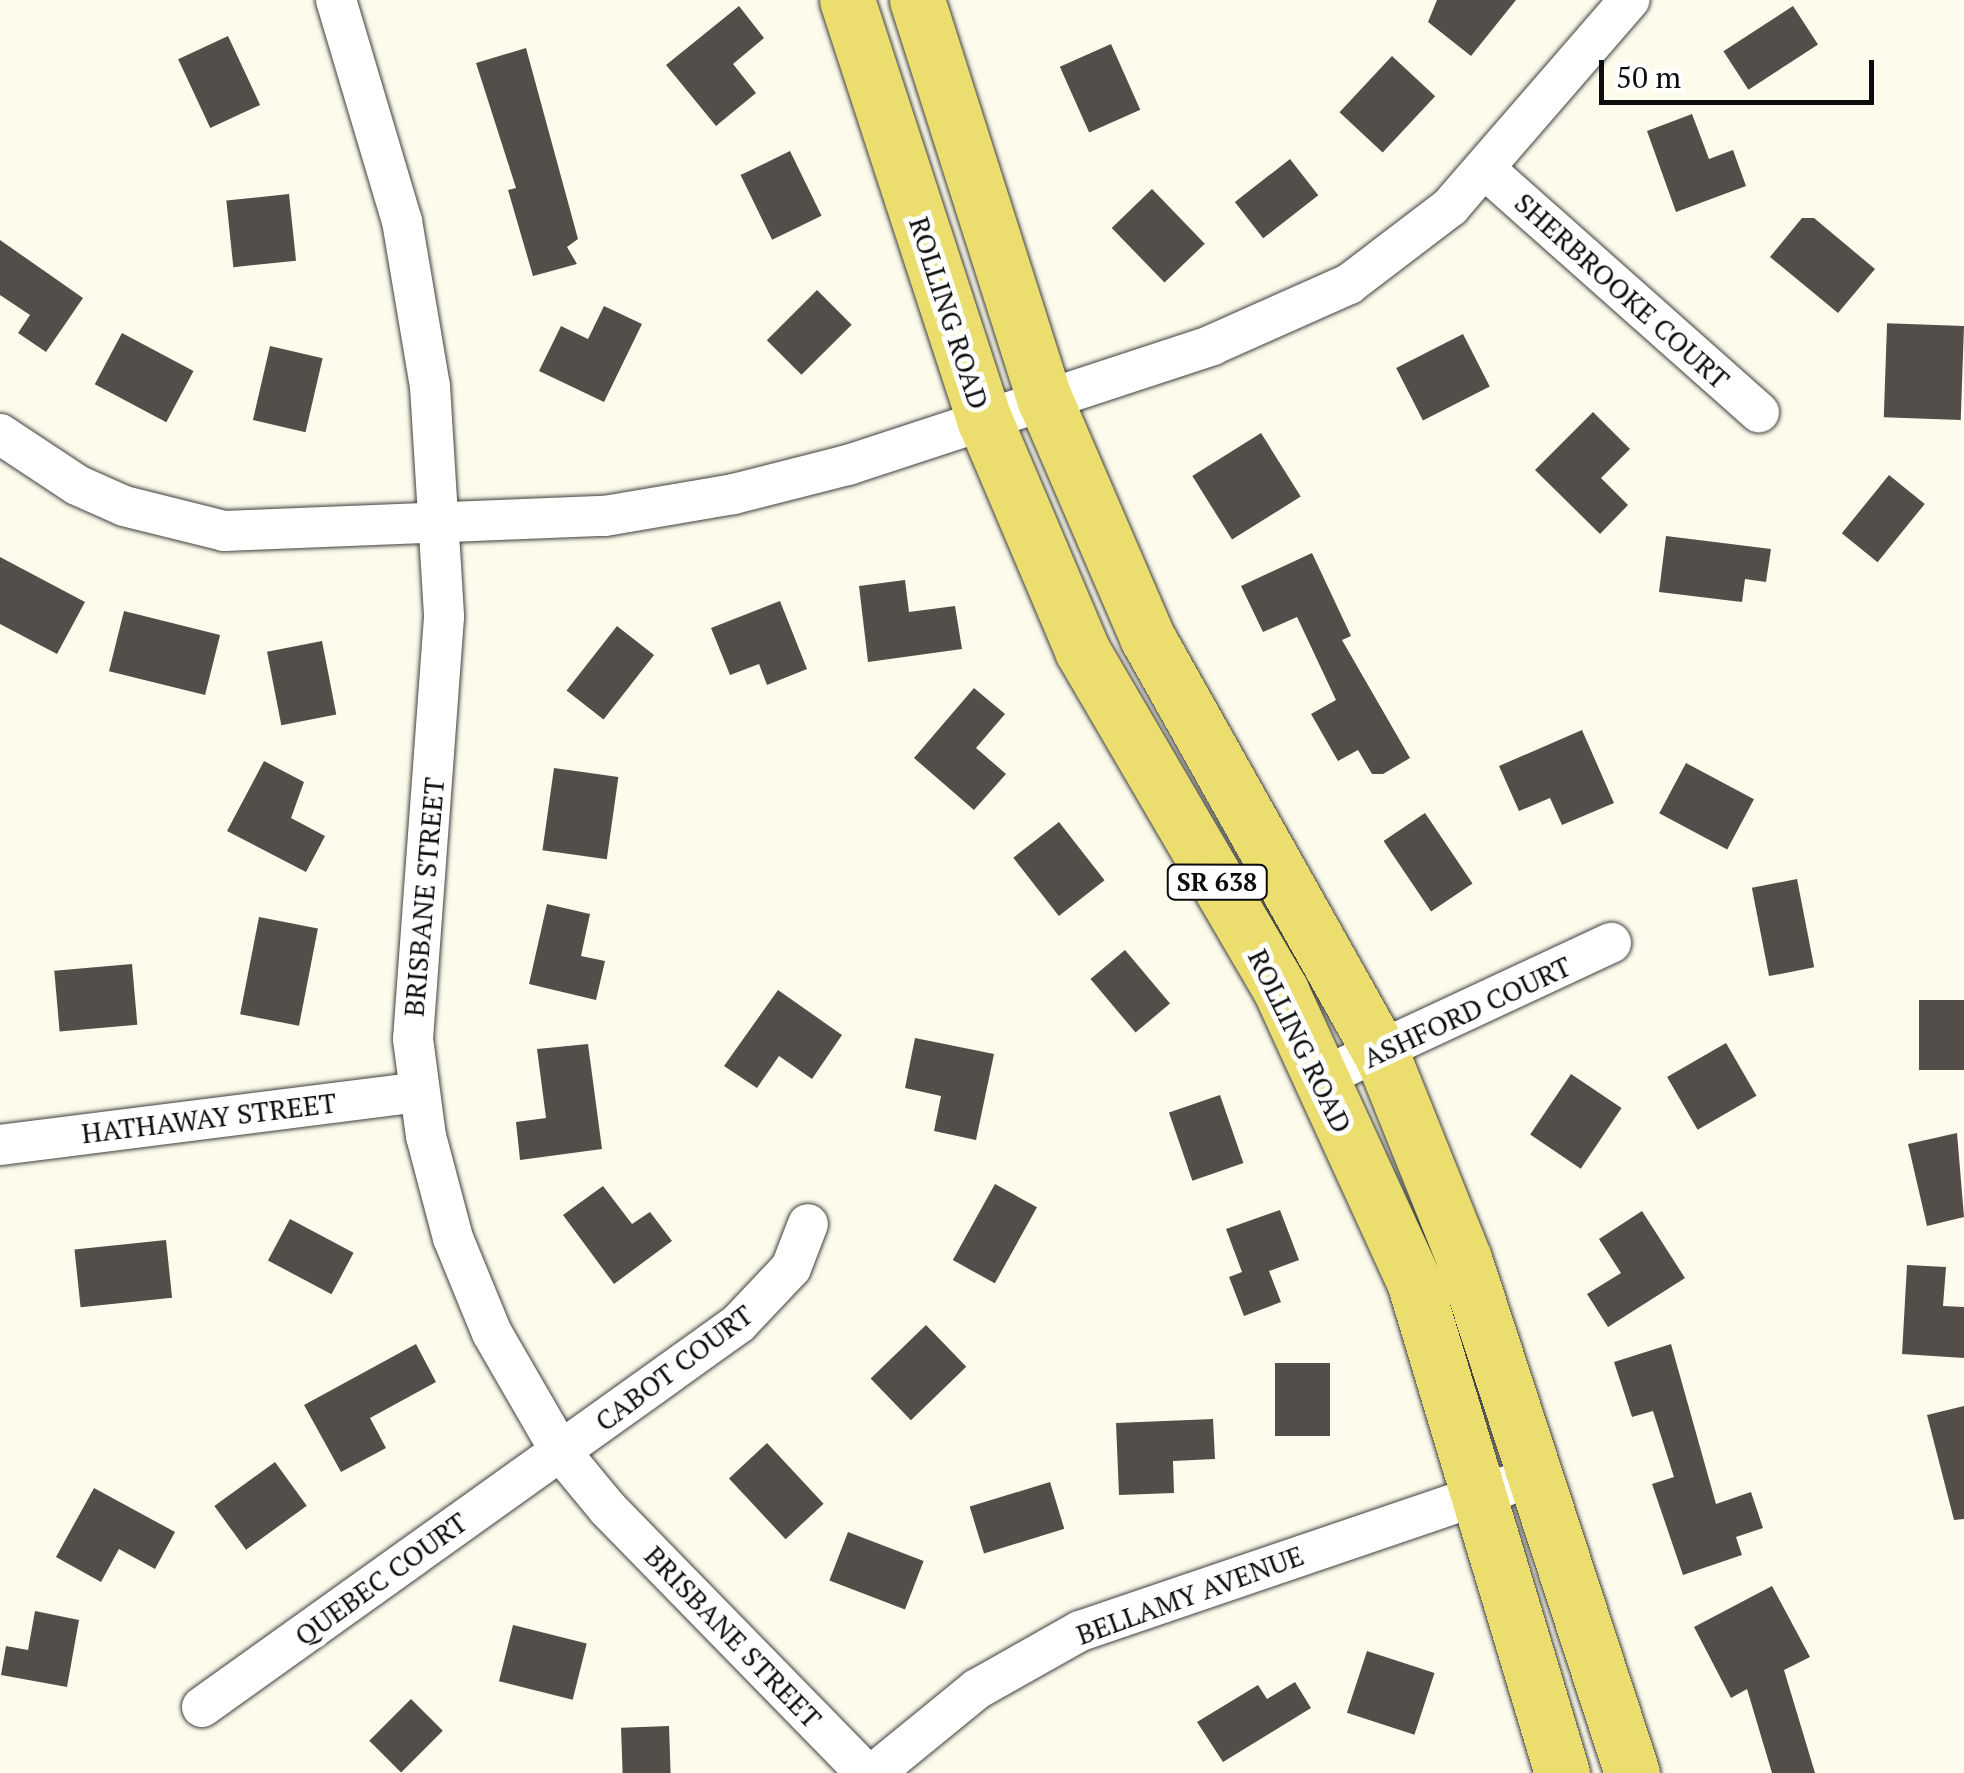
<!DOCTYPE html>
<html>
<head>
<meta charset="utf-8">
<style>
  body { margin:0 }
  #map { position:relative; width:1964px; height:1773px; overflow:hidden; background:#fdfcec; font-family:"PT Serif",serif }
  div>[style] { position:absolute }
  .building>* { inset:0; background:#534e49; transform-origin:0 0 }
  .roads { filter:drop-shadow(0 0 2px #3f3f3f) drop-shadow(0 0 2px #3f3f3f) }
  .minor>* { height:40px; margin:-20px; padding:0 20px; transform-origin:20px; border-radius:20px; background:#fff }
  .primary>* { height:55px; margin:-27.5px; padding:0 27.5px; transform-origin:27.5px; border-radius:27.5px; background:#ebde6e }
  span { translate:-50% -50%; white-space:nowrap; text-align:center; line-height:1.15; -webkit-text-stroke:10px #fff; paint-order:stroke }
  .shield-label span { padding:2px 8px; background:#fff; border:2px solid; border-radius:8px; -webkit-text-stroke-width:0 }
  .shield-label { font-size:25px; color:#0c0c0c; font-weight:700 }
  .street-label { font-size:28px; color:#0c0c0c }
  .scale { position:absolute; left:1599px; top:60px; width:275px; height:45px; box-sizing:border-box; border:5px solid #0c0c0c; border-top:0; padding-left:12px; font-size:30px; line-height:35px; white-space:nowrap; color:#0c0c0c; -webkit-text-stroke:8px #fff; paint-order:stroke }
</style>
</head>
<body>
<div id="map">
  <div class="building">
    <i style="clip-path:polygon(1437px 0,1516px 0,1471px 56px,1428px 22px)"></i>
    <i style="clip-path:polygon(739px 6px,764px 38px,733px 64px,756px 93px,716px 126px,666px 65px)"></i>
    <i style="left:1793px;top:6px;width:46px;height:83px;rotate:57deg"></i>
    <i style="left:228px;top:36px;width:76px;height:55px;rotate:65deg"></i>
    <i style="left:1111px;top:44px;width:72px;height:56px;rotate:66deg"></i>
    <i style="clip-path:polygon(526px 48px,578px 239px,567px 247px,577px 264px,533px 276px,508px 190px,516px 188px,476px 63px)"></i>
    <i style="left:1392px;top:56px;width:59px;height:77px;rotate:43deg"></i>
    <i style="clip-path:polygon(1692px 114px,1709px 159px,1733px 150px,1746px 186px,1676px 212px,1647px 131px)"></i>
    <i style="left:790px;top:151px;width:72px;height:55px;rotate:64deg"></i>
    <i style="left:1290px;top:159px;width:46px;height:70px;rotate:52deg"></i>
    <i style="left:1152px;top:189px;width:76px;height:56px;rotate:46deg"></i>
    <i style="left:289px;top:194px;width:67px;height:63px;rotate:84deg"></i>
    <i style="clip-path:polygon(1802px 218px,1814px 218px,1875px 269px,1838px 313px,1770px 257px)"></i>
    <i style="clip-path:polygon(0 240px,83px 298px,46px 352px,18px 333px,30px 315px,0 295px)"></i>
    <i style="left:817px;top:290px;width:49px;height:71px;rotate:45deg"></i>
    <i style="clip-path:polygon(604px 306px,642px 324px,604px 402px,539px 371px,561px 326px,588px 339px)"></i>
    <i style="left:1964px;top:326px;width:94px;height:77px;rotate:92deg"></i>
    <i style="left:122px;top:333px;width:81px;height:58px;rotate:28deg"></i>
    <i style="left:1463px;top:334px;width:59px;height:75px;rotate:63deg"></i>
    <i style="left:270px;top:346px;width:54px;height:76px;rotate:13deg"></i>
    <i style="clip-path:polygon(1593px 412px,1630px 449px,1601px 478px,1628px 505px,1600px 534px,1535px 470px)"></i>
    <i style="left:1261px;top:433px;width:75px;height:81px;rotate:58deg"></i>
    <i style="left:1889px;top:475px;width:46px;height:75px;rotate:39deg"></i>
    <i style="clip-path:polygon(1666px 536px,1771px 549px,1766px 582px,1745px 579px,1742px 602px,1659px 592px)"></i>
    <i style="clip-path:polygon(1312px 553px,1351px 636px,1342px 640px,1410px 758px,1383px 774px,1372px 774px,1358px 750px,1338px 761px,1311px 714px,1336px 700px,1297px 617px,1263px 632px,1241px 586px)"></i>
    <i style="clip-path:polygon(0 557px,85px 602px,57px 654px,0 624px)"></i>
    <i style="clip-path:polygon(905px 580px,909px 612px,955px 606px,962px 649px,868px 662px,859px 586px)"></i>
    <i style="clip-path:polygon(780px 601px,807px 669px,767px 685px,759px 664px,730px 675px,711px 628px)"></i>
    <i style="left:124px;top:611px;width:99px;height:62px;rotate:14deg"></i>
    <i style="left:617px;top:626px;width:47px;height:82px;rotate:38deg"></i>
    <i style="left:322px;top:641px;width:75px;height:56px;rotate:79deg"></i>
    <i style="clip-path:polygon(974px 688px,1005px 714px,976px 748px,1006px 774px,974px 810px,914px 758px)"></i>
    <i style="clip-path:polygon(1582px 730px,1614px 803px,1562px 825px,1550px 798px,1519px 811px,1499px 766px)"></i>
    <i style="clip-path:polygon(264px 761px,304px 782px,291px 818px,325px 836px,306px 872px,227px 831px)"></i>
    <i style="left:1686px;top:763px;width:77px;height:57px;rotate:28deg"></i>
    <i style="left:554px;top:768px;width:65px;height:83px;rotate:8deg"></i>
    <i style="left:1425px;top:813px;width:85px;height:50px;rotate:56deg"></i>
    <i style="left:1059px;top:822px;width:74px;height:58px;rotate:52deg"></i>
    <i style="left:1797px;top:879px;width:90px;height:46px;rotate:79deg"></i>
    <i style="clip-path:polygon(547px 904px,590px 914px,581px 956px,605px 961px,596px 1000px,529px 984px)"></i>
    <i style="left:259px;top:917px;width:60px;height:99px;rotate:11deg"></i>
    <i style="left:1125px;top:950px;width:70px;height:45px;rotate:50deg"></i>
    <i style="left:132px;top:964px;width:61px;height:78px;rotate:85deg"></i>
    <i style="clip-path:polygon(778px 990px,842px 1035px,812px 1079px,779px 1056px,757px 1088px,724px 1066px)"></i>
    <i style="left:1964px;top:1000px;width:70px;height:45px;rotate:90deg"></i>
    <i style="clip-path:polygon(915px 1038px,994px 1054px,976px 1140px,934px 1131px,941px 1096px,905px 1088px)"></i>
    <i style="left:1726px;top:1043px;width:61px;height:68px;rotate:60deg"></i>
    <i style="clip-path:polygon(588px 1044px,602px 1149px,520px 1160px,516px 1122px,546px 1118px,537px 1049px)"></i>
    <i style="left:1571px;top:1074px;width:61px;height:73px;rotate:34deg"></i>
    <i style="left:1220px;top:1095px;width:72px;height:54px;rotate:71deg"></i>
    <i style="clip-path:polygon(1957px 1133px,1964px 1217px,1927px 1226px,1908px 1144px)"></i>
    <i style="left:995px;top:1184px;width:48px;height:87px;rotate:29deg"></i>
    <i style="clip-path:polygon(603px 1186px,632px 1224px,650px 1212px,672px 1241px,614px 1284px,563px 1215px)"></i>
    <i style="clip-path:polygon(1280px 1210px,1299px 1260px,1269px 1271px,1281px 1302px,1244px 1316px,1229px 1277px,1242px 1272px,1226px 1229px)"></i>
    <i style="clip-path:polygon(1642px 1211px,1685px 1278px,1608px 1327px,1587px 1294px,1621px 1273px,1599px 1239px)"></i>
    <i style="left:290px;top:1219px;width:72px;height:47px;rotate:28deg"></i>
    <i style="left:166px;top:1240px;width:58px;height:92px;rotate:84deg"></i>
    <i style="clip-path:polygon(1907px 1265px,1946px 1267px,1943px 1306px,1964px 1307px,1964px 1358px,1902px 1354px)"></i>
    <i style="left:926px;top:1325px;width:58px;height:77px;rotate:46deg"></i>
    <i style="clip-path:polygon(416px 1344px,436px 1382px,370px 1418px,386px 1448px,341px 1472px,304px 1405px)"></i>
    <i style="clip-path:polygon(1671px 1344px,1716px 1504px,1751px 1492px,1763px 1528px,1736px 1537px,1742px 1555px,1683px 1575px,1652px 1484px,1674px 1477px,1653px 1411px,1632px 1417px,1614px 1362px)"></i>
    <i style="left:1275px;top:1363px;width:55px;height:73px"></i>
    <i style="clip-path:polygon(1964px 1406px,1964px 1519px,1954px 1520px,1927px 1415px)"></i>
    <i style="clip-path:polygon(1213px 1419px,1215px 1459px,1173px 1461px,1174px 1493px,1119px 1495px,1116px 1423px)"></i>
    <i style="left:767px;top:1443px;width:83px;height:52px;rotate:47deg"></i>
    <i style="left:275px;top:1462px;width:54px;height:75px;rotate:54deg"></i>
    <i style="left:1050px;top:1482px;width:49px;height:84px;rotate:73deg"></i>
    <i style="clip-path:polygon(94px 1488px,175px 1532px,155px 1569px,119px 1549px,101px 1582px,56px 1557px)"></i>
    <i style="left:848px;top:1532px;width:81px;height:52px;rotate:21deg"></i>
    <i style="clip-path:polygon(1772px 1586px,1810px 1657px,1784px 1670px,1815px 1773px,1772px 1773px,1747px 1689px,1731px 1698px,1694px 1627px)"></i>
    <i style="clip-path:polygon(35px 1611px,79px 1620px,67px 1687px,1px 1675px,6px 1646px,28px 1650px)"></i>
    <i style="left:513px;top:1625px;width:76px;height:58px;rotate:14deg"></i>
    <i style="left:1367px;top:1651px;width:71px;height:65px;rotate:18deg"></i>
    <i style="clip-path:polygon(1295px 1682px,1311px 1708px,1223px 1762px,1197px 1722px,1258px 1685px,1267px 1699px)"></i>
    <i style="left:411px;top:1699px;width:45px;height:59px;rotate:45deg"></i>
    <i style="left:669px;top:1726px;width:47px;height:48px;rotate:88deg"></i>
  </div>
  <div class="roads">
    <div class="minor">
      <i style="left:336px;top:0;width:231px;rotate:73.4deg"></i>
      <i style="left:402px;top:221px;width:167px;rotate:80.4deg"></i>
      <i style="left:430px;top:386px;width:231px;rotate:86.5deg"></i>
      <i style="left:444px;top:617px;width:423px;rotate:94.2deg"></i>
      <i style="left:413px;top:1039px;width:98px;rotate:82.4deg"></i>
      <i style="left:426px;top:1136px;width:106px;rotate:75.2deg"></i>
      <i style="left:453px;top:1238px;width:103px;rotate:67.7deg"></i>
      <i style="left:492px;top:1333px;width:136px;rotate:60deg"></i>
      <i style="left:560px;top:1451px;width:75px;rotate:50.4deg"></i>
      <i style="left:608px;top:1509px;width:369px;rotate:45.7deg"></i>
      <i style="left:1486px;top:170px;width:365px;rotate:41.6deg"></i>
      <i style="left:0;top:434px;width:92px;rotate:33.5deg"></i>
      <i style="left:77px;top:485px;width:51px;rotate:24.1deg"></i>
      <i style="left:124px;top:506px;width:103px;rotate:14deg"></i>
      <i style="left:224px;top:531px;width:381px;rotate:-2.3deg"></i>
      <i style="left:605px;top:516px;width:131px;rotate:-9.7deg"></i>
      <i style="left:734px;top:494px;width:118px;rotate:-14.3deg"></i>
      <i style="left:848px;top:465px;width:383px;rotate:-18.2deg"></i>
      <i style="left:1212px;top:345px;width:150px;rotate:-24deg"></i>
      <i style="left:1349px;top:284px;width:127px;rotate:-37.3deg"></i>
      <i style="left:1450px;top:207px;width:274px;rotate:-49.1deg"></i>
      <i style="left:1321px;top:1078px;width:320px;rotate:-25deg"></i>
      <i style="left:0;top:1145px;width:421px;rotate:-7.2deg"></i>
      <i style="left:202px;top:1707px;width:659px;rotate:-35.55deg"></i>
      <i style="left:738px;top:1324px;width:77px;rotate:-46.6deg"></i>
      <i style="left:791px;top:1268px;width:47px;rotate:-68.9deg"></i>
      <i style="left:874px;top:1773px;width:133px;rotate:-39.2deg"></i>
      <i style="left:977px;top:1689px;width:118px;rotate:-29.4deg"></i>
      <i style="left:1080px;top:1631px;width:449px;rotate:-18.8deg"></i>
    </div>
    <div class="primary">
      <i style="left:847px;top:0;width:443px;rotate:71.9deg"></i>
      <i style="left:985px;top:421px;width:249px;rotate:67deg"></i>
      <i style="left:1082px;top:650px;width:395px;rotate:59.7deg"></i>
      <i style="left:1281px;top:991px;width:319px;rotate:65.4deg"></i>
      <i style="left:1414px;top:1281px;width:514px;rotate:73.26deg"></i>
      <i style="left:917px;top:0;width:420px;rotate:72.3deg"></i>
      <i style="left:1045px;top:400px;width:258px;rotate:66.7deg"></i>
      <i style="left:1147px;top:637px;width:480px;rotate:60.7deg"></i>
      <i style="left:1382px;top:1055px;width:220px;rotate:68.1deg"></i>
      <i style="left:1464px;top:1259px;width:541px;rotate:71.9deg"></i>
    </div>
  </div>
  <div class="shield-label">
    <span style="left:1217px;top:882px">SR 638</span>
  </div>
  <div class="street-label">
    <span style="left:1622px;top:291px;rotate:42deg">SHERBROOKE COURT</span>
    <span style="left:949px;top:313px;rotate:72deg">ROLLING ROAD</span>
    <span style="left:424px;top:897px;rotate:-85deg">BRISBANE STREET</span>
    <span style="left:1467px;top:1012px;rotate:-25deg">ASHFORD COURT</span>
    <span style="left:1300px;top:1041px;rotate:64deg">ROLLING ROAD</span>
    <span style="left:209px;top:1118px;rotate:-7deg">HATHAWAY STREET</span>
    <span style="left:674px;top:1368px;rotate:-37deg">CABOT COURT</span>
    <span style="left:381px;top:1579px;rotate:-36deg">QUEBEC COURT</span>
    <span style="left:1190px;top:1595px;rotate:-20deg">BELLAMY AVENUE</span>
    <span style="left:733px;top:1637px;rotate:46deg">BRISBANE STREET</span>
  </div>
  <div class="scale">50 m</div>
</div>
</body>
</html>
